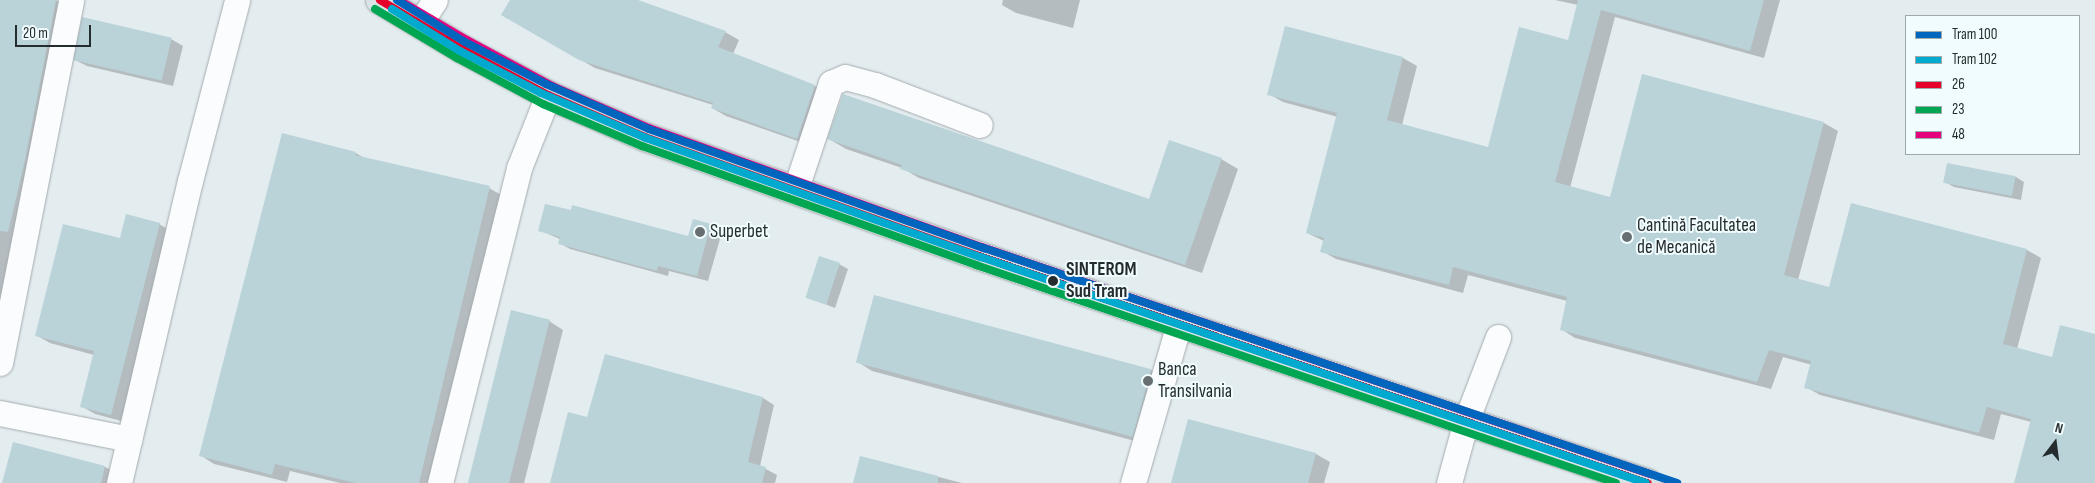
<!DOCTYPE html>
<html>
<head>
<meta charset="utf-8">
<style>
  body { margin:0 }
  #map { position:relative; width:2095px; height:483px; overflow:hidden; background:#e3ecef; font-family:"Sofia Sans Condensed",sans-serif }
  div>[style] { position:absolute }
  .shadow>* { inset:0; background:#0003 }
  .building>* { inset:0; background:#b9d3d8; transform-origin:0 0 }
  .roads { filter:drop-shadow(0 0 1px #a4abae) drop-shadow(0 0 1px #a4abae) }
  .minor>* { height:25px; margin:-12.5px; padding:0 12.5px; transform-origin:12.5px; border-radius:12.5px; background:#fbfcfd }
  .major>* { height:28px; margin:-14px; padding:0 14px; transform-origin:14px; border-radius:14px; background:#d9e3e5 }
  .bus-1>* { height:8px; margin:-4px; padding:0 4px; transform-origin:4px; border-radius:4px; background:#e4002b }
  .bus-2>* { height:8px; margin:-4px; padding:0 4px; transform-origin:4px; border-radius:4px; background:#00a651 }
  .bus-3>* { height:8px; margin:-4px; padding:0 4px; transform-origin:4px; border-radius:4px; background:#e5007d }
  .tram-1>* { height:8px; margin:-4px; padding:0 4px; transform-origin:4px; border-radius:4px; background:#0065bd }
  .tram-2>* { height:8px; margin:-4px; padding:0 4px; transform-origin:4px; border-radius:4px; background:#00a9ce }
  .dots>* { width:14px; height:14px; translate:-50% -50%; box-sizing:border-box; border:2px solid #f1fcfe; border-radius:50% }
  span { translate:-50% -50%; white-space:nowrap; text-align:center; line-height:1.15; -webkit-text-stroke:4px #f1fcfe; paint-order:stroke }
  .poi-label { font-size:19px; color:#252c2e }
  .left { translate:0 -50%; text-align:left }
  .stop-label { font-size:19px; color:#252c2e; font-weight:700 }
  .legend { position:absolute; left:1905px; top:15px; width:175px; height:140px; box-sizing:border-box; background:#f1fcfe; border:1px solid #9fa9ab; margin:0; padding:6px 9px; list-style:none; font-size:15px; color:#252c2e }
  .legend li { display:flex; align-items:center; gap:10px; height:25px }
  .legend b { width:25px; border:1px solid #9fa9ab }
  .north { position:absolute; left:2030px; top:418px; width:50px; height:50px; -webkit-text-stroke:4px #f1fcfe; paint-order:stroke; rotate:15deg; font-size:14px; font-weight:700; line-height:20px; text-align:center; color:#252c2e }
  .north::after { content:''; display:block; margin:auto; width:18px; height:22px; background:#252c2e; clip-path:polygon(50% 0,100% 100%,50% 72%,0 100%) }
  .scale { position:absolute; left:15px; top:25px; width:76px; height:22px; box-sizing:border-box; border:2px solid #252c2e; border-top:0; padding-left:6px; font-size:15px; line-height:18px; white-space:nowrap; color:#252c2e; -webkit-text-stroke:4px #f1fcfe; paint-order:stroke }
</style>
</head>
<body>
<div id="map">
  <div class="shadow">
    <i style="clip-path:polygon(0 0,56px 0,68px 7px,0 318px)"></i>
    <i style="clip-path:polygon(512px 0,634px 0,725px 32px,739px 40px,733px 54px,815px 86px,829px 94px,812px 146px,726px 116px,712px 108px,713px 105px,595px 68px,503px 15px)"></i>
    <i style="clip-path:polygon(1003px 0,1080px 0,1073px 28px,1016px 13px,1002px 5px)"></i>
    <i style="clip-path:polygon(1555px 0,1780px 0,1764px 58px,1615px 17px,1570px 188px,1611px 199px,1824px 123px,1838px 131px,1798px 280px,1830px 289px,1851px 205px,2027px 250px,2041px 258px,2017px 349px,2052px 358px,2095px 336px,2095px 483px,2015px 483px,2031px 422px,2001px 414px,1994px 440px,1820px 395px,1806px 387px,1812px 365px,1783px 357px,1771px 389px,1575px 338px,1561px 329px,1567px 301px,1468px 275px,1463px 293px,1336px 259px,1322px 251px,1324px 241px,1307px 233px,1338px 117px,1283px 102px,1269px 94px,1286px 27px,1403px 58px,1417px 66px,1402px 125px,1489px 148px,1569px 41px,1578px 5px)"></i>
    <i style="clip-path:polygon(171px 39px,183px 46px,173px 86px,87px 66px,75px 60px)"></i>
    <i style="clip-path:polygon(829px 139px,1150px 201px,1221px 159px,1238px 169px,1202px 273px,919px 178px,902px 168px,846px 149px)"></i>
    <i style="clip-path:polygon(356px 153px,364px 158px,489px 188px,503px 196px,435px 483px,340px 483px,290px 471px,287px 482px,214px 464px,200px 455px)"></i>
    <i style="clip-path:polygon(2016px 177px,2024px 182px,2021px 200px,1954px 187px,1945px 182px)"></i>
    <i style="clip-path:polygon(694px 221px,711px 226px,722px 232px,708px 281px,669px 271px,668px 276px,570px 249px,559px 243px,560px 239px,539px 230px,689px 238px)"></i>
    <i style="clip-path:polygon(159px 224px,173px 232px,125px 422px,95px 414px,81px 406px,94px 355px,50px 343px,36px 335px)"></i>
    <i style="clip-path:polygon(839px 264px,848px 269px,835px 308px,807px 297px)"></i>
    <i style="clip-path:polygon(549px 321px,563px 330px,524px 483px,468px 483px)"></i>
    <i style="clip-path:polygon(858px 362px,1151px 370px,1165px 378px,1146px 444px,872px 371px)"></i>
    <i style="clip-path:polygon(763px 398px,774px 405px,760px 466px,777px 475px,775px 483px,551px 483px,587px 419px)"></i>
    <i style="clip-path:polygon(1189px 420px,1316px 454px,1330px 462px,1324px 483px,1173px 483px)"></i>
    <i style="clip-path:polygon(13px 444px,105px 467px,117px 473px,114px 483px,3px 483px)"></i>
    <i style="clip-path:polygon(861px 457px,962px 483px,854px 483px)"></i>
  </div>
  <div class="building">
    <i style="clip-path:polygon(0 0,56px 0,25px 160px,8px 232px,0 231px)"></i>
    <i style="clip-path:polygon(510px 0,638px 0,726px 31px,718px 47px,815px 85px,797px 139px,711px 108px,713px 103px,579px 60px,501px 15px)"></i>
    <i style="clip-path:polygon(1578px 0,1764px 0,1750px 51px,1601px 10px,1555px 182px,1610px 197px,1642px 74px,1824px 122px,1784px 275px,1829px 287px,1851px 203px,2027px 249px,2003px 344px,2052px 357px,2060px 325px,2095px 334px,2095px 483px,2014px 483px,2031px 419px,1987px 407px,1979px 433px,1804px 388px,1811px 361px,1769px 350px,1757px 382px,1560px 330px,1567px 297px,1453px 267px,1449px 285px,1320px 252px,1324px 238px,1306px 233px,1337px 113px,1267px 95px,1285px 26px,1403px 57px,1387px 120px,1488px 147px,1519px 27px,1568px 40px)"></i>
    <i style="left:82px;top:17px;width:92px;height:44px;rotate:13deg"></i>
    <i style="clip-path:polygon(843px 94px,1149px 199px,1169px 140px,1222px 158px,1185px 265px,900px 169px,902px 165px,827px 139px)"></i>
    <i style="clip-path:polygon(282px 133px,356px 152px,355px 155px,490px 186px,419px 483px,356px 483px,275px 464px,272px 475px,199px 456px)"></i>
    <i style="left:1947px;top:163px;width:70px;height:20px;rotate:11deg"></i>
    <i style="clip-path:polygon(545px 204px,571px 210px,572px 205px,688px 236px,693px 219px,711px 224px,697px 276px,658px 266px,657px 271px,558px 244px,560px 237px,538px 231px)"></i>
    <i style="clip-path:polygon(126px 214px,160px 223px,111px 415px,80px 407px,94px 351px,35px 336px,63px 224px,120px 238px)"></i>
    <i style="left:819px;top:256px;width:22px;height:44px;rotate:18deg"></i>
    <i style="left:874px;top:295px;width:287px;height:70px;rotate:15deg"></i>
    <i style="left:511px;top:310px;width:40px;height:179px;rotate:14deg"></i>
    <i style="clip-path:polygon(605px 354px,763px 397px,748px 462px,766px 467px,762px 483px,550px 483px,568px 412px,587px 417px)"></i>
    <i style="clip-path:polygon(1188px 419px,1316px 453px,1308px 483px,1171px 483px)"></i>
    <i style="clip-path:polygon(13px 442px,105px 466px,101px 483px,2px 483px)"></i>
    <i style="clip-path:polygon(860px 456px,938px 476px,938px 483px,853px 483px)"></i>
  </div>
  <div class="roads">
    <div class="minor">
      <i style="left:420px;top:23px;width:27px;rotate:-57deg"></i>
      <i style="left:795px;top:191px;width:114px;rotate:-71.6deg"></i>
      <i style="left:831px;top:83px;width:15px;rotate:-23deg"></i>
      <i style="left:845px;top:77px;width:31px;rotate:15deg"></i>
      <i style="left:875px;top:85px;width:112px;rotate:20.9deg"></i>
      <i style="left:0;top:363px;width:370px;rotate:-78.9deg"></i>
      <i style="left:0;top:413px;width:132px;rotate:11.4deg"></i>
      <i style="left:119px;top:483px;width:310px;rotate:-76.8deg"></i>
      <i style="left:190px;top:181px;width:187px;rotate:-75.4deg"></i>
      <i style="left:440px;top:483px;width:325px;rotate:-75.9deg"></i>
      <i style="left:519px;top:168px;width:79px;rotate:-68.3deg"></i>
      <i style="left:1133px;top:483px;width:166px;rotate:-73.9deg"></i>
      <i style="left:1449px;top:483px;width:64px;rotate:-74.7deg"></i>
      <i style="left:1466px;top:421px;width:90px;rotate:-69.1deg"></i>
    </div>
    <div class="major">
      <i style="left:380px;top:0;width:96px;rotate:30.9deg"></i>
      <i style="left:462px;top:49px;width:98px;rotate:28.1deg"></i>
      <i style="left:548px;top:95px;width:106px;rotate:23.4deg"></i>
      <i style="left:645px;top:137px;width:355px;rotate:19.6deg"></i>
      <i style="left:979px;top:256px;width:706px;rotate:18.77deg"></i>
    </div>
  </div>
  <div class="bus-1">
    <i style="left:380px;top:0;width:96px;rotate:30.9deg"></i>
    <i style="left:462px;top:49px;width:98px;rotate:28.1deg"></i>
    <i style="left:548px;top:95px;width:106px;rotate:23.4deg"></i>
    <i style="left:645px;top:137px;width:355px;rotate:19.6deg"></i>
    <i style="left:979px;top:256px;width:706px;rotate:18.77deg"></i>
  </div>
  <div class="bus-2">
    <i style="left:375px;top:9px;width:96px;rotate:30.9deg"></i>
    <i style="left:457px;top:58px;width:98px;rotate:28.1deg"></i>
    <i style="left:543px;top:104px;width:108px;rotate:23deg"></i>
    <i style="left:642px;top:146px;width:355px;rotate:19.6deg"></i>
    <i style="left:976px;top:265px;width:676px;rotate:18.81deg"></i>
  </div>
  <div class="bus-3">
    <i style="left:399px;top:0;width:79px;rotate:30.5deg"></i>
    <i style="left:467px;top:40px;width:97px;rotate:28.4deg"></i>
    <i style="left:552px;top:86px;width:106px;rotate:23.4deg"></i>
    <i style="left:649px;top:128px;width:354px;rotate:19.7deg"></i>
    <i style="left:982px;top:247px;width:706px;rotate:18.77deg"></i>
  </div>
  <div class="tram-1">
    <i style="left:397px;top:0;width:80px;rotate:31.7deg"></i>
    <i style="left:465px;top:42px;width:91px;rotate:27.4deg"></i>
    <i style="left:546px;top:84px;width:112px;rotate:23.6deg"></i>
    <i style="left:649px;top:129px;width:356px;rotate:19.6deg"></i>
    <i style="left:984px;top:248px;width:732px;rotate:18.73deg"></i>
  </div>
  <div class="tram-2">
    <i style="left:392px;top:9px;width:80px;rotate:31.7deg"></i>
    <i style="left:460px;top:51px;width:91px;rotate:27.4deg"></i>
    <i style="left:541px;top:93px;width:114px;rotate:23.2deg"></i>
    <i style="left:646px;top:138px;width:356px;rotate:19.6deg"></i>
    <i style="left:981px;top:257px;width:702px;rotate:18.77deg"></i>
  </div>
  <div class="dots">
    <i style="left:700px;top:232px;background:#686f72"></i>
    <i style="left:1627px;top:237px;background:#686f72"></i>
    <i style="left:1053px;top:281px;background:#252c2e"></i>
    <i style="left:1148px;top:381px;background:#686f72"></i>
  </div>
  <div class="poi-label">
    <span class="left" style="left:1637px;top:237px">Cantină Facultatea<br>de Mecanică</span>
    <span class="left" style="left:710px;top:232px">Superbet</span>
    <span class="left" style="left:1158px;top:381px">Banca<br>Transilvania</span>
  </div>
  <div class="stop-label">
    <span class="left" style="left:1066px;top:281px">SINTEROM<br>Sud Tram</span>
  </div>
  <ul class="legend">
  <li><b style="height:6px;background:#0065bd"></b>Tram 100</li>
  <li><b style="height:6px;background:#00a9ce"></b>Tram 102</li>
  <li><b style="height:6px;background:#e4002b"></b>26</li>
  <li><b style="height:6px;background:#00a651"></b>23</li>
  <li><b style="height:6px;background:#e5007d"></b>48</li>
  </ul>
  <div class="north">N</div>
  <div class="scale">20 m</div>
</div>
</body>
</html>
